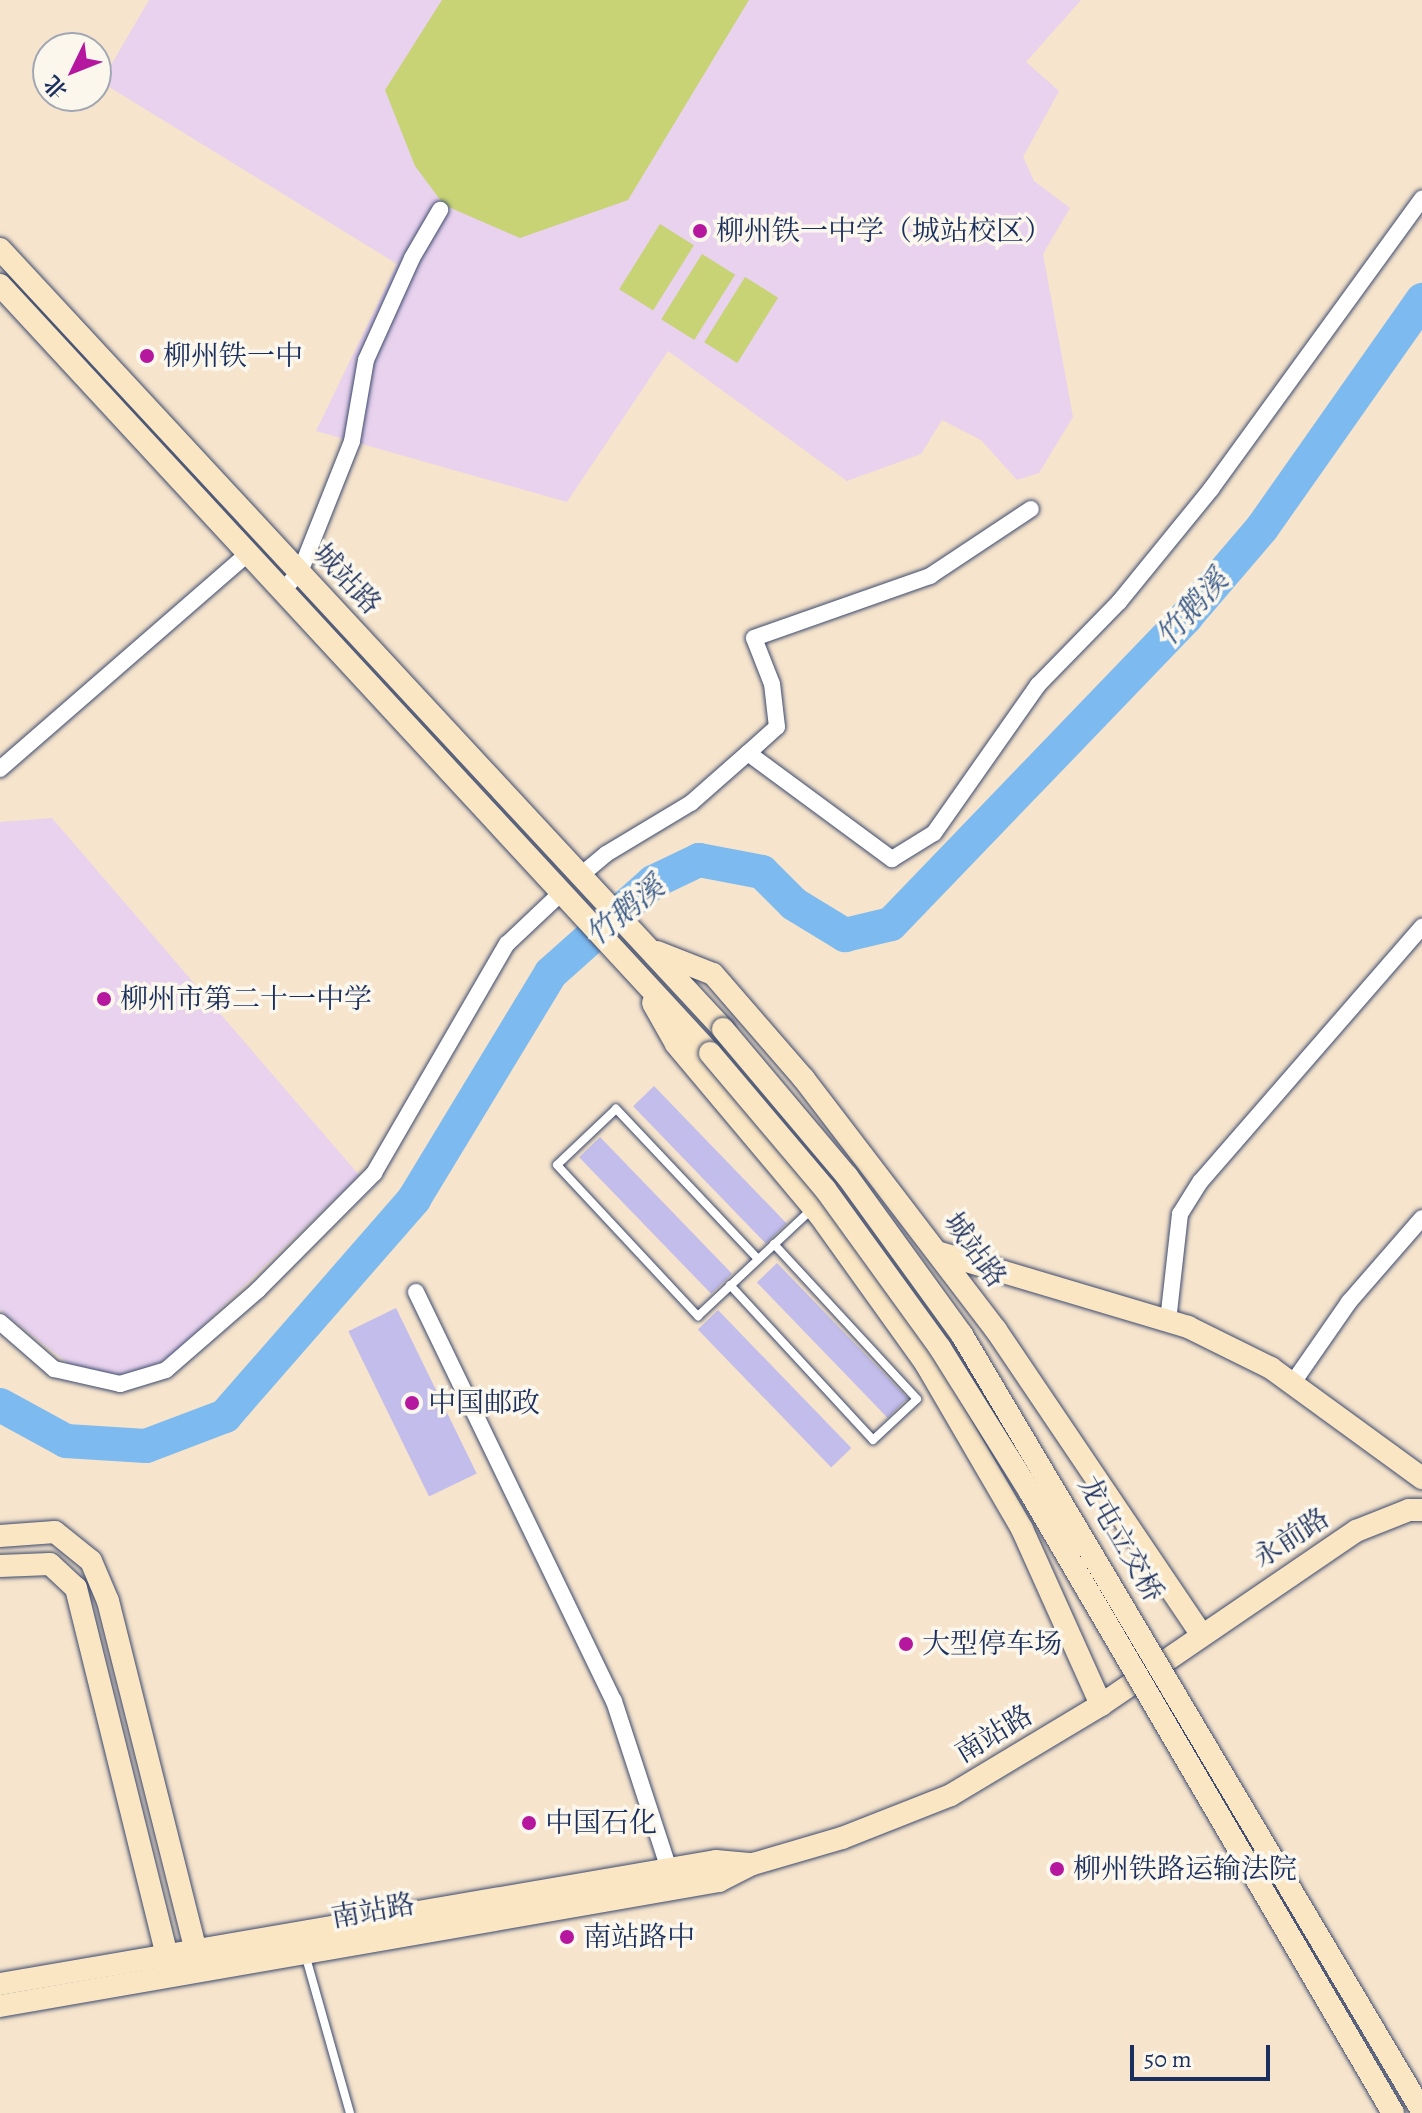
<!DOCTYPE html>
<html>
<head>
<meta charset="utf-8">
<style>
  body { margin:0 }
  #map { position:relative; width:1422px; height:2113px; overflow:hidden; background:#f6e4cc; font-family:Alegreya,"Noto Serif SC",serif }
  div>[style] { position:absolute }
  .built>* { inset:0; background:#e8d2ee }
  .green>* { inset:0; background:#c7d375; transform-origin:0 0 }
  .river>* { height:34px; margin:-17px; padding:0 17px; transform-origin:17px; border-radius:17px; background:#7cbaef }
  .building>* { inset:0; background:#c3bdeb; transform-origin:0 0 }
  .roads { filter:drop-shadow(0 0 2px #3c4a6e) drop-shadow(0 0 2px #3c4a6e) }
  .lane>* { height:8px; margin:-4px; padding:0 4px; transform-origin:4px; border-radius:4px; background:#fff }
  .street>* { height:16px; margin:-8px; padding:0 8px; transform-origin:8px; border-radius:8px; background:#fff }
  .secondary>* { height:22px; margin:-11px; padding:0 11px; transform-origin:11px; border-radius:11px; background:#fbe6c3 }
  .bridges { filter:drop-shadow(0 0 2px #3c4a6e) drop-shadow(0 0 2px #3c4a6e) }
  .secondary-bridge>* { height:22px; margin:-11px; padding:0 11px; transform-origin:11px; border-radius:11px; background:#fbe6c3 }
  .dots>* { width:22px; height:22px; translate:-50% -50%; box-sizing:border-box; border:4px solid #fbf7ec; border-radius:50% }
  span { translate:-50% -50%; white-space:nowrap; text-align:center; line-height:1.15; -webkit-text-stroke:7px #fbf7ec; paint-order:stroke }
  .poi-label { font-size:28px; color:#1b2f5e }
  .left { translate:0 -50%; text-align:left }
  .street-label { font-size:28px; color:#1b2f5e }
  .water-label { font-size:30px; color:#38598a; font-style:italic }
  .north { position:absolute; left:32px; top:32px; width:80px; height:80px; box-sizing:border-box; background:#fbf7ec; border:2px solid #a1a7b3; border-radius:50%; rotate:227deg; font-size:22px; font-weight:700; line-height:32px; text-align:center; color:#1b2f5e }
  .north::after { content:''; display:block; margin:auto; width:28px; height:36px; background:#b5179e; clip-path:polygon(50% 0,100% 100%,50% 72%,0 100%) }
  .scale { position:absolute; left:1130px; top:2045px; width:140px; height:36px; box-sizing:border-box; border:4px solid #1b2f5e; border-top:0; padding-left:10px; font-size:24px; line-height:28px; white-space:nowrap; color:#1b2f5e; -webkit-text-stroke:6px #fbf7ec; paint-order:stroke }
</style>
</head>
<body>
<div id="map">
  <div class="built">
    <i style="clip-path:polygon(149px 0,1081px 0,1026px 62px,1059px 91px,1023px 157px,1034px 181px,1070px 208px,1043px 254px,1073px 417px,1039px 473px,1017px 480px,981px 440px,942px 420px,921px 454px,847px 481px,668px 351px,567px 502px,316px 431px,397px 264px,101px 82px)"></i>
    <i style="clip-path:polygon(52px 818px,359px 1175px,170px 1357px,132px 1376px,74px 1368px,0 1310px,0 822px)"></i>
  </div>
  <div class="green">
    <i style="clip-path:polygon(442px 0,749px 0,628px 200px,520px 238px,444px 205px,415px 166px,385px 90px)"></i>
    <i style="left:660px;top:224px;width:40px;height:77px;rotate:32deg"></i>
    <i style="left:702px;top:254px;width:39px;height:77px;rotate:32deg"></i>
    <i style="left:745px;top:277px;width:39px;height:77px;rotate:32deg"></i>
  </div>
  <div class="river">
    <i style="left:0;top:1405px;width:75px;rotate:28.6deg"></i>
    <i style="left:66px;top:1441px;width:80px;rotate:3.6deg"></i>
    <i style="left:146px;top:1446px;width:85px;rotate:-20.8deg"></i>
    <i style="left:225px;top:1416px;width:288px;rotate:-48.9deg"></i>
    <i style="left:414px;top:1199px;width:264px;rotate:-58.8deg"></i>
    <i style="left:551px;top:973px;width:137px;rotate:-41.7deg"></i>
    <i style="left:653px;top:882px;width:51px;rotate:-25.6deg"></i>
    <i style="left:699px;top:860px;width:64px;rotate:10.8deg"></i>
    <i style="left:762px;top:872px;width:45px;rotate:45deg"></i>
    <i style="left:794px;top:904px;width:60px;rotate:31.3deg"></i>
    <i style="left:845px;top:935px;width:47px;rotate:-13.4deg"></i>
    <i style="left:891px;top:924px;width:426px;rotate:-46.1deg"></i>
    <i style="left:1186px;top:617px;width:117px;rotate:-49.5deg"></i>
    <i style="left:1262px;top:528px;width:279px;rotate:-54.9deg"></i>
  </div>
  <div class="building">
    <i style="left:654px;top:1086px;width:191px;height:29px;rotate:46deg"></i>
    <i style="left:600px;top:1137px;width:190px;height:29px;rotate:46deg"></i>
    <i style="left:777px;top:1263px;width:188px;height:28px;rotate:46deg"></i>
    <i style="left:396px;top:1308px;width:184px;height:53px;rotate:64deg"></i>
    <i style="left:718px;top:1310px;width:192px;height:28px;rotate:46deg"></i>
  </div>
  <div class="roads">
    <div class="lane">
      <i style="left:758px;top:1259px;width:207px;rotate:-133.4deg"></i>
      <i style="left:616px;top:1109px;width:81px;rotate:136.5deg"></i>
      <i style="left:557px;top:1165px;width:207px;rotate:47deg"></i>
      <i style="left:698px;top:1316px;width:156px;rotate:-43.2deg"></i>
      <i style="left:730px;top:1285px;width:211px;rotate:47.3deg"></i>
      <i style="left:873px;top:1440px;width:60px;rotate:-43deg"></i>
      <i style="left:917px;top:1399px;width:211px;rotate:-132.7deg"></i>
      <i style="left:305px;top:1954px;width:165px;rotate:74.2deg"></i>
    </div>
    <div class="street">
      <i style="left:282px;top:591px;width:26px;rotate:-47deg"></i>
      <i style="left:300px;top:572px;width:141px;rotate:-68.3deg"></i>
      <i style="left:352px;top:441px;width:82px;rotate:-80.2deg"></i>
      <i style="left:366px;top:360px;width:112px;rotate:-65.7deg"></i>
      <i style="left:412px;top:258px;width:56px;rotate:-59.7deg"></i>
      <i style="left:748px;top:753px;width:39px;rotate:-42deg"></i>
      <i style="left:777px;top:727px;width:43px;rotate:-96.6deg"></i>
      <i style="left:772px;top:684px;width:49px;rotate:-111.4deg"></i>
      <i style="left:754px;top:638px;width:187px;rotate:-19.4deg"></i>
      <i style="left:930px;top:576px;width:121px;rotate:-33.6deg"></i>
      <i style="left:0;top:769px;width:327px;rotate:-41deg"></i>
      <i style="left:581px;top:875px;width:33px;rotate:-40deg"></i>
      <i style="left:606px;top:854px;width:99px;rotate:-31deg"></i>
      <i style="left:691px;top:803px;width:76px;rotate:-41.3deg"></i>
      <i style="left:748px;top:753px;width:179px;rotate:36.4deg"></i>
      <i style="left:892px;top:859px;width:49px;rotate:-31.8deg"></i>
      <i style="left:934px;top:833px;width:181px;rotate:-54.9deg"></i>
      <i style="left:1038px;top:685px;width:116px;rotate:-45.7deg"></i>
      <i style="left:1119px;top:602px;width:146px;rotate:-50.8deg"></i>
      <i style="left:1211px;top:489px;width:359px;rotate:-54deg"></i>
      <i style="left:416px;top:1292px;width:454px;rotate:64.2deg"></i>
      <i style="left:614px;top:1701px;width:177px;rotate:71.9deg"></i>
      <i style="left:1168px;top:1321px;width:108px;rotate:-83.6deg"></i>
      <i style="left:1180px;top:1214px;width:39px;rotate:-58deg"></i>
      <i style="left:1201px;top:1181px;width:337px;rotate:-49deg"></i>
      <i style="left:0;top:1322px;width:72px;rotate:41deg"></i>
      <i style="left:54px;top:1369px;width:68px;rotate:12.8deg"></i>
      <i style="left:120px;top:1384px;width:48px;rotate:-16.9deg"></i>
      <i style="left:166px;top:1370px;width:122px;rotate:-41deg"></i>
      <i style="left:258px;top:1290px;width:165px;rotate:-45.2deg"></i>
      <i style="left:374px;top:1173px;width:265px;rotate:-59.9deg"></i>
      <i style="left:507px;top:944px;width:77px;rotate:-43.4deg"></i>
      <i style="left:1292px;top:1384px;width:100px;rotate:-55.2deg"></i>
      <i style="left:1349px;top:1302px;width:111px;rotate:-49deg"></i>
    </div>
    <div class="secondary">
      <i style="left:0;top:249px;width:1064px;rotate:47.17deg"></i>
      <i style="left:0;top:285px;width:1046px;rotate:47.25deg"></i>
      <i style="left:657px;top:952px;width:60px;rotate:21.4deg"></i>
      <i style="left:713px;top:974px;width:139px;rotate:49.1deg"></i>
      <i style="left:804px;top:1079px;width:316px;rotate:52.6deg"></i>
      <i style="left:996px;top:1330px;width:368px;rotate:56deg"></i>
      <i style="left:653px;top:1003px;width:47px;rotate:60.7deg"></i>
      <i style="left:676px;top:1044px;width:221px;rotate:50deg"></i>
      <i style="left:818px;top:1213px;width:186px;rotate:54.4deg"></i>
      <i style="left:926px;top:1364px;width:191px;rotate:59.8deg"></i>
      <i style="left:1022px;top:1529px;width:193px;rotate:65.8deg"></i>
      <i style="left:940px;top:1253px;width:259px;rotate:16.6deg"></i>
      <i style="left:1188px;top:1327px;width:93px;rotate:26.3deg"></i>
      <i style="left:1271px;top:1368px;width:187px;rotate:36.1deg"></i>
      <i style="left:0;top:1536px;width:55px;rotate:-4.2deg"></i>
      <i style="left:55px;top:1532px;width:46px;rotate:38.9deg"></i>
      <i style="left:91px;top:1561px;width:43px;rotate:67deg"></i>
      <i style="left:108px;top:1601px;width:372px;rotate:75.9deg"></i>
      <i style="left:0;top:1566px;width:50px;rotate:-2.3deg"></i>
      <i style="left:50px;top:1564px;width:35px;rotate:43deg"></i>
      <i style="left:76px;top:1588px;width:391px;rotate:76.1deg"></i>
      <i style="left:0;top:1984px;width:726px;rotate:-9.75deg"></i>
      <i style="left:716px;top:1861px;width:36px;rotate:5deg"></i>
      <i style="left:0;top:2006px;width:730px;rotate:-9.86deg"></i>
      <i style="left:719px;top:1881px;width:38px;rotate:-27deg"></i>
      <i style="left:753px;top:1864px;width:93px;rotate:-16.3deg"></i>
      <i style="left:842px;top:1838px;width:117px;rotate:-21.5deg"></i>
      <i style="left:951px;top:1795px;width:175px;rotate:-31deg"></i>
      <i style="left:1101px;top:1705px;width:309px;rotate:-34.3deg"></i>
      <i style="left:1356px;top:1531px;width:57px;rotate:-21.6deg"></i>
      <i style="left:1409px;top:1510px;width:13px"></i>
    </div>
  </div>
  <div class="bridges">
    <div class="secondary-bridge">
      <i style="left:723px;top:1029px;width:192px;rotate:49.9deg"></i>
      <i style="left:847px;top:1176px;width:196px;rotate:54.1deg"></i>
      <i style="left:962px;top:1335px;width:902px;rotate:59.34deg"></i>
      <i style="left:710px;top:1053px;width:178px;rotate:49.8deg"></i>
      <i style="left:825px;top:1189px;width:196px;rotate:54.1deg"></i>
      <i style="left:940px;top:1348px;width:170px;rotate:58deg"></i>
      <i style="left:1030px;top:1492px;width:719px;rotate:59.69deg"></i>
    </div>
  </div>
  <div class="dots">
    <i style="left:700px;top:231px;background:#b5179e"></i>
    <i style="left:147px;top:356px;background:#b5179e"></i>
    <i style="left:104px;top:999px;background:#b5179e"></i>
    <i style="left:412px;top:1403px;background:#b5179e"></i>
    <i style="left:906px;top:1644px;background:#b5179e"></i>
    <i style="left:529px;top:1823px;background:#b5179e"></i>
    <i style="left:1057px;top:1869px;background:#b5179e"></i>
    <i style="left:567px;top:1937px;background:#b5179e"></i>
  </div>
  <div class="poi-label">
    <span class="left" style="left:716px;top:231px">柳州铁一中学（城站校区）</span>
    <span class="left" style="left:163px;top:356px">柳州铁一中</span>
    <span class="left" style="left:120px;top:999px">柳州市第二十一中学</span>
    <span class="left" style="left:428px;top:1403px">中国邮政</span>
    <span class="left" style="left:922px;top:1644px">大型停车场</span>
    <span class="left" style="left:545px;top:1823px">中国石化</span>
    <span class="left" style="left:1073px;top:1869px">柳州铁路运输法院</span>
    <span class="left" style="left:583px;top:1937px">南站路中</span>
  </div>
  <div class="street-label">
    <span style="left:347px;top:579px;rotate:47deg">城站路</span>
    <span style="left:975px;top:1250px;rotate:54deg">城站路</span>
    <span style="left:1291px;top:1538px;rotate:-33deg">永前路</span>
    <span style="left:1121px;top:1539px;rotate:60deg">龙屯立交桥</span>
    <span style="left:994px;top:1734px;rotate:-31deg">南站路</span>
    <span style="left:373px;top:1911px;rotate:-10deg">南站路</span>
  </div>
  <div class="water-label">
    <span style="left:1192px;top:608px;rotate:-48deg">竹鹅溪</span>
    <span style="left:625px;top:911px;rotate:-39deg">竹鹅溪</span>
  </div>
  <div class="north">北</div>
  <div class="scale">50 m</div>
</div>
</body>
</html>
